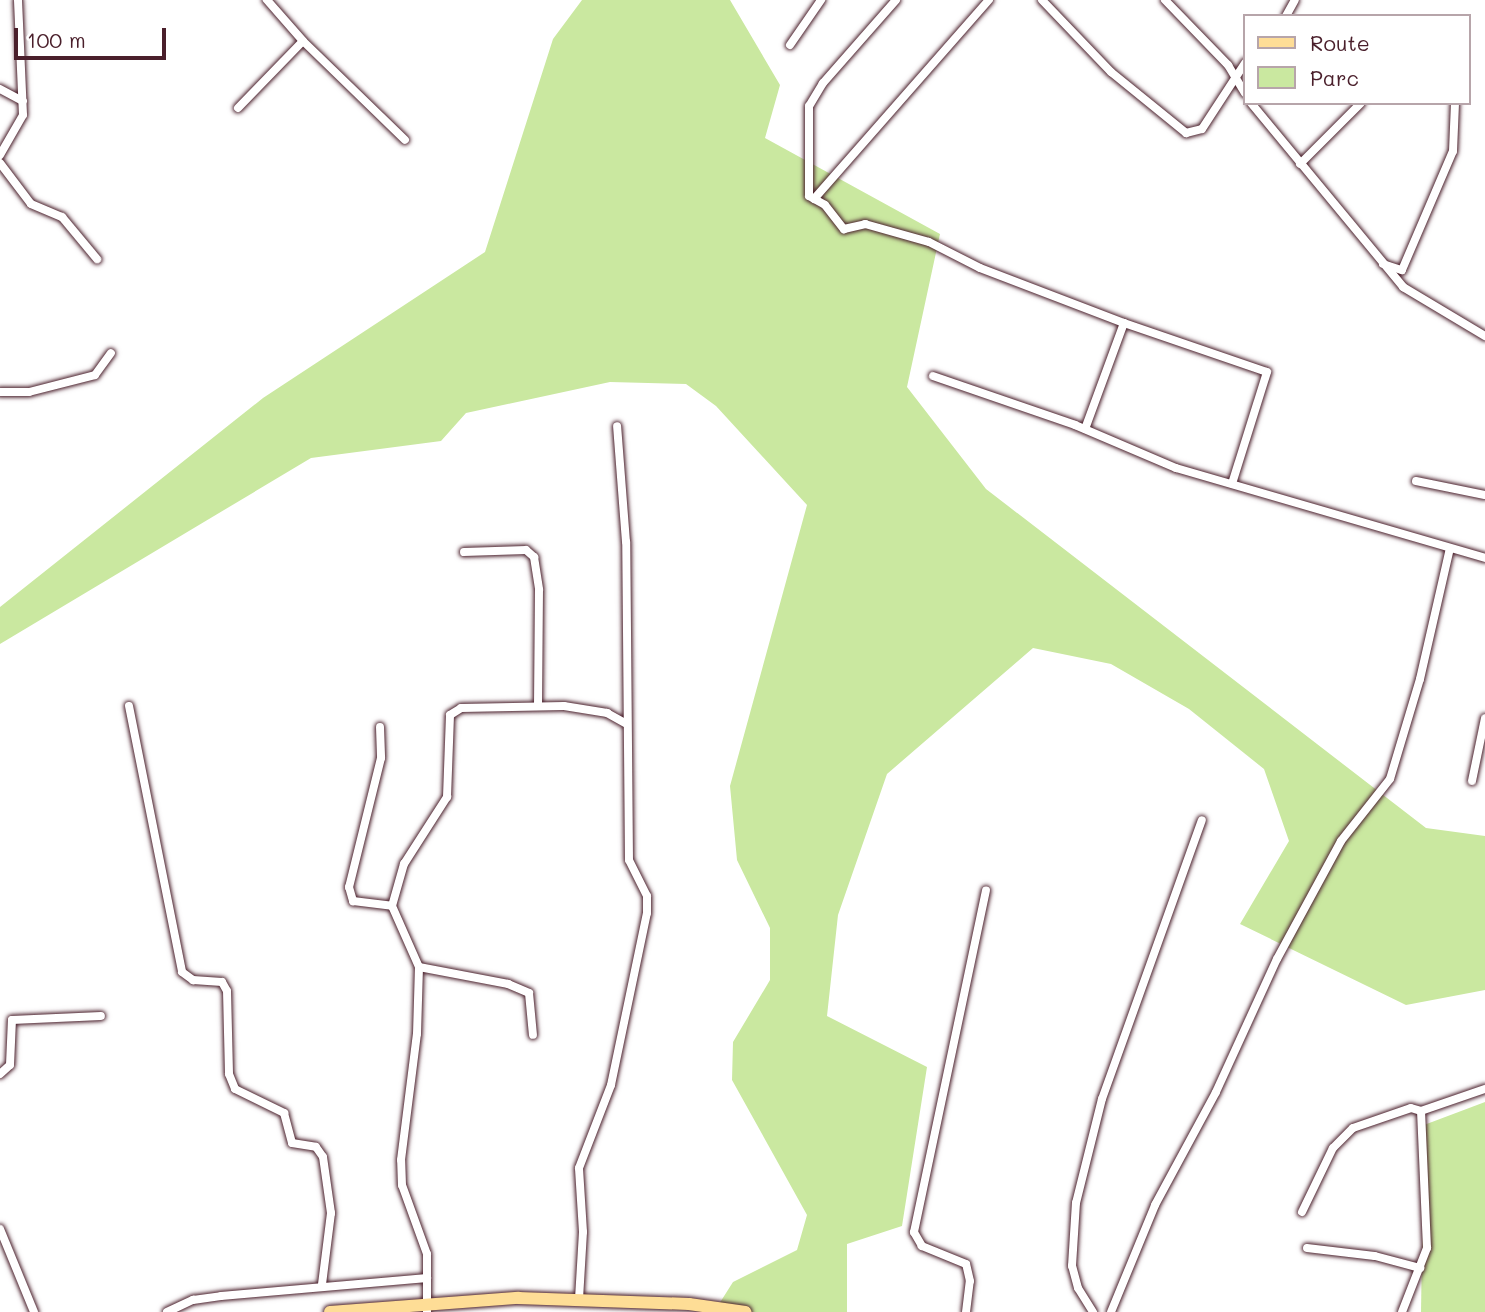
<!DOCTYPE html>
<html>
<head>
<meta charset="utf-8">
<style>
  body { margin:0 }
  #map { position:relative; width:1485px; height:1312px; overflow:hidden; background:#fff; font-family:Mali,sans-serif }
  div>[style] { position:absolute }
  .green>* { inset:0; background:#cae8a0 }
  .roads { filter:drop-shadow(0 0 2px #4a1f2b) drop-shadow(0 0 2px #4a1f2b) }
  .street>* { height:8px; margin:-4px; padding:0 4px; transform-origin:4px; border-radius:4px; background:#fff }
  .primary>* { height:12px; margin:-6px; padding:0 6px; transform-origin:6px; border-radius:6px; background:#fedd96 }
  span { translate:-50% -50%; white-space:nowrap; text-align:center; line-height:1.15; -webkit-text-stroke:6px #fff; paint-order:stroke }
  .legend { position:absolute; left:1243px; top:14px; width:228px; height:91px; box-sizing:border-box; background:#fff; border:2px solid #b7a5aa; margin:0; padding:9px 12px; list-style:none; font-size:21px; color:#4a1f2b }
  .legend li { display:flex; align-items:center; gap:14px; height:35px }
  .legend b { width:35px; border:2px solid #b7a5aa }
  .scale { position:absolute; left:14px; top:28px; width:152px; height:32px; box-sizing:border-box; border:4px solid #4a1f2b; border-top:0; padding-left:9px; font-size:21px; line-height:24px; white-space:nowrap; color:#4a1f2b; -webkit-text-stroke:5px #fff; paint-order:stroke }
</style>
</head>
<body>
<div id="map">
  <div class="green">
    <i style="clip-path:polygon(582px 0,730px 0,780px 85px,765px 138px,940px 234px,907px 387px,986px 489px,1426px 828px,1485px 836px,1485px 990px,1406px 1005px,1240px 924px,1289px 841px,1264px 769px,1189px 709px,1111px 664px,1033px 648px,887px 774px,838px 915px,827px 1016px,927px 1067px,902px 1226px,847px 1244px,847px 1312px,714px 1312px,733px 1282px,797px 1250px,807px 1215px,732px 1080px,733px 1042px,770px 980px,770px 928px,737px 860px,730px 786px,807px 505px,716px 406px,686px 384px,610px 382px,466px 413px,441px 441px,311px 458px,0 644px,0 607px,263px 398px,485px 252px,553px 39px)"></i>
    <i style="clip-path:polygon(1485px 1102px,1485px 1312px,1421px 1312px,1424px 1125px)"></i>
  </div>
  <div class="roads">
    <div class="street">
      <i style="left:896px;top:0;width:111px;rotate:131.3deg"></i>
      <i style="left:823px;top:83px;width:27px;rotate:121deg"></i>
      <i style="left:809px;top:106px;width:90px;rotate:90deg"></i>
      <i style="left:809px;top:196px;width:18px;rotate:29deg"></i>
      <i style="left:825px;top:205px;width:31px;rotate:52deg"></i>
      <i style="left:844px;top:229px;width:22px;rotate:-13deg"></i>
      <i style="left:865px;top:224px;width:66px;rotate:15.7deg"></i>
      <i style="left:929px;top:242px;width:57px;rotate:27deg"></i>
      <i style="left:980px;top:268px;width:154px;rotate:20.9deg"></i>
      <i style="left:1042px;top:0;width:100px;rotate:46.2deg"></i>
      <i style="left:1111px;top:72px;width:97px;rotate:39.1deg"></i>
      <i style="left:1186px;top:133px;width:16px;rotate:-14deg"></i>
      <i style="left:1202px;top:129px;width:79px;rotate:-56.9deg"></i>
      <i style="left:1165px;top:0;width:91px;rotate:45.9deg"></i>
      <i style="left:1228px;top:65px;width:33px;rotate:59deg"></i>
      <i style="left:1286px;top:16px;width:18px;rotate:-61deg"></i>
      <i style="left:303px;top:41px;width:142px;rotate:44.1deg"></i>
      <i style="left:790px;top:45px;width:55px;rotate:-55.4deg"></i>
      <i style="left:0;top:89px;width:26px;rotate:28deg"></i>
      <i style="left:1251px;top:103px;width:239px;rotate:50.4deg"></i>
      <i style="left:1403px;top:287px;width:96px;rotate:30.9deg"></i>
      <i style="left:238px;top:108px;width:93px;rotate:-45.9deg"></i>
      <i style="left:303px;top:41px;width:55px;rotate:-131.3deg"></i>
      <i style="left:0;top:155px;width:46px;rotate:-60.1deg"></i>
      <i style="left:23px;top:115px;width:115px;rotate:-92.5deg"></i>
      <i style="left:0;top:163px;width:51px;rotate:52.9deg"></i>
      <i style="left:31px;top:204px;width:34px;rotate:23deg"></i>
      <i style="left:62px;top:217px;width:55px;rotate:50.2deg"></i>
      <i style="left:1300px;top:164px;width:86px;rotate:-45deg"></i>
      <i style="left:814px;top:199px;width:265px;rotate:-48.7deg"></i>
      <i style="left:1383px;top:264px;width:20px;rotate:18deg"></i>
      <i style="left:1402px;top:270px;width:129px;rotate:-66.8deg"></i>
      <i style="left:1453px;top:151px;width:48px;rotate:-87.6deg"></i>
      <i style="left:933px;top:376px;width:150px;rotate:19deg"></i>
      <i style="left:1075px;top:425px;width:110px;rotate:23.1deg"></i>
      <i style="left:1176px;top:468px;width:322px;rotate:16.2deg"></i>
      <i style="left:0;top:392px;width:29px"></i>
      <i style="left:29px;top:392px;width:68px;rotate:-14.4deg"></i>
      <i style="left:95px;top:375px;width:27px;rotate:-54deg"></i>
      <i style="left:1085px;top:429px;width:113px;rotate:-69.8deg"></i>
      <i style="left:1124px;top:323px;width:151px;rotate:18.9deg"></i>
      <i style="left:1267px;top:372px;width:117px;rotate:107.4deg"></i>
      <i style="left:1416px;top:481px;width:70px;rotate:11.5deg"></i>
      <i style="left:464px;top:552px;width:62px;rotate:-1.8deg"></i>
      <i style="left:526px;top:550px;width:11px;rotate:41deg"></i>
      <i style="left:534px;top:557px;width:33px;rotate:81deg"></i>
      <i style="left:539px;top:590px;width:116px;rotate:90.5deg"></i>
      <i style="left:129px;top:706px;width:271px;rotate:78.7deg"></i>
      <i style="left:182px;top:972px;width:14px;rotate:36deg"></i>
      <i style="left:193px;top:980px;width:29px;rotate:4deg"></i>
      <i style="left:222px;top:982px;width:10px;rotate:61deg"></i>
      <i style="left:227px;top:991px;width:83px;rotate:88.6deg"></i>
      <i style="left:229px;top:1074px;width:16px;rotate:68deg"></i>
      <i style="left:235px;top:1089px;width:55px;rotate:26.1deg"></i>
      <i style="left:284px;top:1113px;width:31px;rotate:75deg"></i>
      <i style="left:292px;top:1143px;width:24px;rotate:9deg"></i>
      <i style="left:316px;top:1147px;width:12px;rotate:55deg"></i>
      <i style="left:323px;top:1157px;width:57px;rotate:81.9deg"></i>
      <i style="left:331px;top:1213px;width:72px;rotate:97.2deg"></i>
      <i style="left:380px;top:727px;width:31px;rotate:88deg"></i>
      <i style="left:381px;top:758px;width:133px;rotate:103.9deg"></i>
      <i style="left:349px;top:887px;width:15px;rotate:74deg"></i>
      <i style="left:353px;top:901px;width:39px;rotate:7deg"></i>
      <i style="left:1472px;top:781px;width:64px;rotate:-78.3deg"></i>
      <i style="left:419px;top:967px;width:91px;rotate:10.8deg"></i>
      <i style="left:508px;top:984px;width:23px;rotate:23deg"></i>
      <i style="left:529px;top:993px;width:42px;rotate:84.6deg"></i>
      <i style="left:0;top:1074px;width:13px;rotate:-42deg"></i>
      <i style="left:10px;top:1065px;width:45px;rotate:-87.5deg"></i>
      <i style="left:12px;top:1020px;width:89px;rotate:-2.6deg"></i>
      <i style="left:1302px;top:1212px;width:71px;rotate:-64.2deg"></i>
      <i style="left:1333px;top:1148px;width:28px;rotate:-45deg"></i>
      <i style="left:1353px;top:1128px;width:61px;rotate:-19deg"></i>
      <i style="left:1411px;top:1108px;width:10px;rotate:17deg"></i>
      <i style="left:0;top:1229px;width:90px;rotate:67.7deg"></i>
      <i style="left:1307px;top:1248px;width:68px;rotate:6.7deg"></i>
      <i style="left:1375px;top:1256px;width:47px;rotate:14.9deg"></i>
      <i style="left:579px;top:1299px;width:67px;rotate:-86.6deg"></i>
      <i style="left:583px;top:1232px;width:64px;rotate:-93.6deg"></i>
      <i style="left:579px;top:1168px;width:89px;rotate:-68.9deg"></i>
      <i style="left:611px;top:1085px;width:176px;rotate:-78.2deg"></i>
      <i style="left:647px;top:913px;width:17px;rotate:-90deg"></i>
      <i style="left:647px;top:896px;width:40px;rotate:-116.6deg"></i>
      <i style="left:629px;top:860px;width:318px;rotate:-90.5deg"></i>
      <i style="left:626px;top:542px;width:116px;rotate:-94.4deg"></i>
      <i style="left:167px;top:1312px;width:29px;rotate:-25deg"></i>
      <i style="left:193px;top:1300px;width:28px;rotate:-8deg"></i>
      <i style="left:221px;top:1296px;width:207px;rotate:-5deg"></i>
      <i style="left:427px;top:1312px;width:58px;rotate:-90deg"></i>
      <i style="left:427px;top:1254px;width:73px;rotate:-109.9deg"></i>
      <i style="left:402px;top:1185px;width:25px;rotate:-92deg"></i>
      <i style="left:401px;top:1160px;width:127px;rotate:-82.8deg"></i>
      <i style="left:417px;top:1034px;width:67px;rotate:-88.3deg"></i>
      <i style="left:419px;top:967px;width:67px;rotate:-113.9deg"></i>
      <i style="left:392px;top:906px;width:44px;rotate:-74.1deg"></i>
      <i style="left:404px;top:864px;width:80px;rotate:-57.3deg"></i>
      <i style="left:447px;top:797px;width:82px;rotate:-87.9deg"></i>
      <i style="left:450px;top:715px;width:13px;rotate:-32deg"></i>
      <i style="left:461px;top:708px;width:103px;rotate:-1.1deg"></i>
      <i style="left:564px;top:706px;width:44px;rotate:9.2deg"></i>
      <i style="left:607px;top:713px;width:21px;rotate:29deg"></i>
      <i style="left:966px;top:1312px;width:31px;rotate:-83deg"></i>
      <i style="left:970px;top:1281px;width:17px;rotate:-103deg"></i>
      <i style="left:966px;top:1264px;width:48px;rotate:-157.8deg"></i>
      <i style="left:922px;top:1246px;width:16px;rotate:-120deg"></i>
      <i style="left:914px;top:1232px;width:349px;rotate:-78.1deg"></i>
      <i style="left:1093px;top:1312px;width:28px;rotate:-122deg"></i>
      <i style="left:1078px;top:1288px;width:23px;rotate:-105deg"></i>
      <i style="left:1072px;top:1266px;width:63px;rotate:-86.4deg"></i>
      <i style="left:1076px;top:1203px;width:107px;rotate:-76deg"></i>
      <i style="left:1102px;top:1099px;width:296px;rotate:-70.3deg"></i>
      <i style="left:1111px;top:1312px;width:116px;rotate:-67.6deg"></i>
      <i style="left:1155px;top:1205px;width:128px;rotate:-61.6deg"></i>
      <i style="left:1216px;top:1092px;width:146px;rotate:-65.4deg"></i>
      <i style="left:1277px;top:959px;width:134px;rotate:-61.5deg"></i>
      <i style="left:1341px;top:841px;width:79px;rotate:-51.7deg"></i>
      <i style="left:1390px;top:779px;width:104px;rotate:-73.3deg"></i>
      <i style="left:1420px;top:679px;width:134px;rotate:-77.1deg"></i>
      <i style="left:1402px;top:1312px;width:69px;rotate:-68.7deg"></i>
      <i style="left:1427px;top:1248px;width:137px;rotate:-92.5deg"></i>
      <i style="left:1421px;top:1111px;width:68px;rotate:-19deg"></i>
    </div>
    <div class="primary">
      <i style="left:330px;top:1312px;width:189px;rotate:-4.3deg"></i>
      <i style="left:518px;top:1298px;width:171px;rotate:2deg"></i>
      <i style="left:689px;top:1304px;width:57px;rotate:8.1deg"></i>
    </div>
  </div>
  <ul class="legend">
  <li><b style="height:9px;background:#fedd96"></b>Route</li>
  <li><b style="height:19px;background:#cae8a0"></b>Parc</li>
  </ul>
  <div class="scale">100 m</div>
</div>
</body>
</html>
